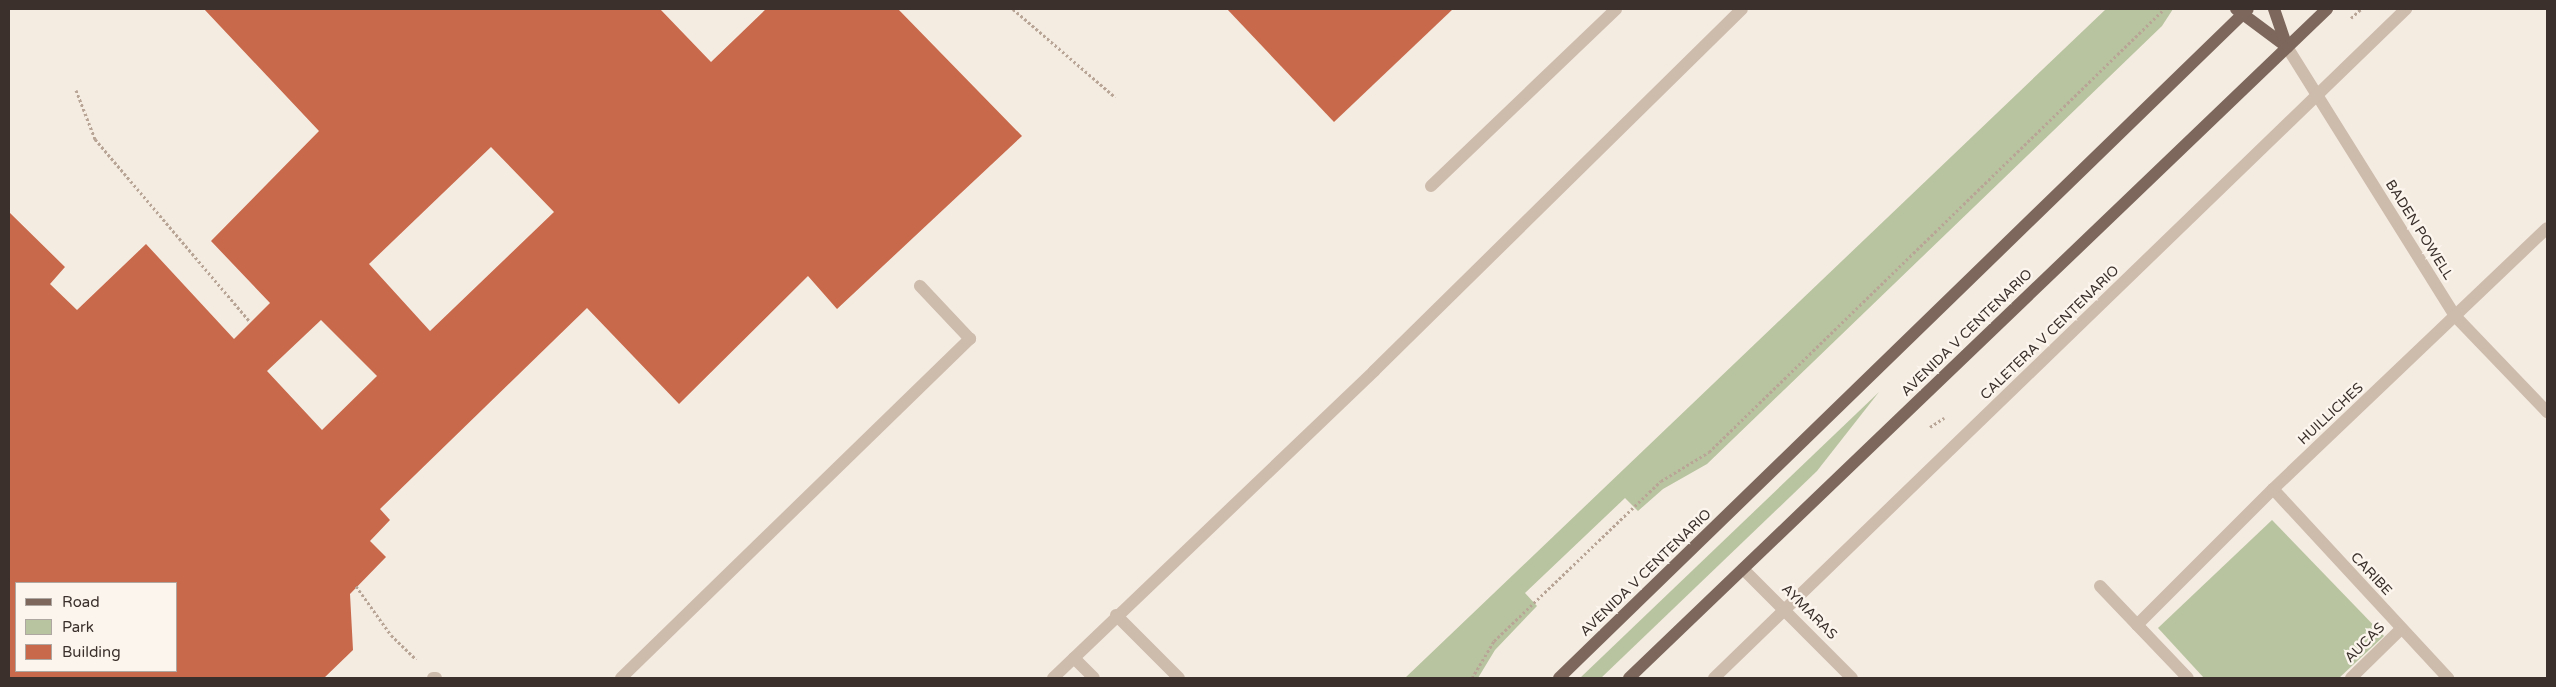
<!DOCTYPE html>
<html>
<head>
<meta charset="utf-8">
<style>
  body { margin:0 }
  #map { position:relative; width:2556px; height:687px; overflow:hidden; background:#f4ebe1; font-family:"Varela Round",sans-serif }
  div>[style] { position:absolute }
  .green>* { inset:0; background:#b8c4a0 }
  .building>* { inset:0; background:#c8694b }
  .path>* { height:3px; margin-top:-1.5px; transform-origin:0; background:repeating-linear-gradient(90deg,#b9a596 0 2.5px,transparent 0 5px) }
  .minor>* { height:12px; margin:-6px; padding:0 6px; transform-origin:6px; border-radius:6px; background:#cdbbac }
  .major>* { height:12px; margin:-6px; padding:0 6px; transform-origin:6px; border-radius:6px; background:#7d675c }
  span { translate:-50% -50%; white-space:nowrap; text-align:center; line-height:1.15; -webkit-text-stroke:5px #fbf5ee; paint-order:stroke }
  .street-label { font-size:14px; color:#3b302b }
  .frame { position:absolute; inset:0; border:10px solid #3b302b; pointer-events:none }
  .legend { position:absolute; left:15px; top:582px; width:162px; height:90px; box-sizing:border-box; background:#fbf5ee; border:1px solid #aea6a0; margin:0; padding:6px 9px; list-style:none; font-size:15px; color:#3b302b }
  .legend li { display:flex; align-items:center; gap:10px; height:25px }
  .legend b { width:25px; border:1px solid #aea6a0 }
</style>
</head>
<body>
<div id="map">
  <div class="green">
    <i style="clip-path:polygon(2106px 9px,2173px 9px,2162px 26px,1707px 464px,1663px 489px,1638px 511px,1625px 498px,1525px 593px,1537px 606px,1495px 650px,1478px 678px,1405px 678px)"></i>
    <i style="clip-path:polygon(1879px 392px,1817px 471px,1601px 678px,1580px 678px)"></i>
    <i style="clip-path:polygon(2272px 520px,2384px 636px,2339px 678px,2204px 678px,2158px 628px)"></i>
  </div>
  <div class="building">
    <i style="clip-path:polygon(evenodd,204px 9px,660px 9px,711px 62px,766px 9px,898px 9px,1022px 136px,837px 309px,808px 276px,679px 404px,587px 308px,380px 509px,390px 520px,370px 541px,386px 557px,350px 594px,353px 650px,324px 678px,9px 678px,9px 212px,65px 267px,50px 284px,77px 310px,146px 244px,234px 339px,270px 303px,211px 241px,319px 131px,204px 9px,491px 147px,554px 212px,430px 331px,369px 264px,491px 147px,204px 9px,321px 320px,377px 376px,322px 430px,267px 371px,321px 320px,204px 9px,16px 583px,176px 583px,176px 671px,16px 671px,16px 583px)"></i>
    <i style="clip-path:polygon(1227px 9px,1453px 9px,1334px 122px)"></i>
  </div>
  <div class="path">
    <i style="left:1013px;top:9px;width:135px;rotate:40.8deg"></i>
    <i style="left:2351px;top:18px;width:13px;rotate:-42deg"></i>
    <i style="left:76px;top:90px;width:53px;rotate:68.8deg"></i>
    <i style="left:95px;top:139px;width:240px;rotate:49.7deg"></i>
    <i style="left:1930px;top:427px;width:17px;rotate:-33deg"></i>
    <i style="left:356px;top:586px;width:60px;rotate:54.5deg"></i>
    <i style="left:391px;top:635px;width:35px;rotate:44deg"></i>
    <i style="left:1472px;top:678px;width:43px;rotate:-59.3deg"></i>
    <i style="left:1494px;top:641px;width:231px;rotate:-43.8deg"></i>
    <i style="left:1661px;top:481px;width:56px;rotate:-31.1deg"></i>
    <i style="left:1709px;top:452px;width:635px;rotate:-44.23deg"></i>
  </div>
  <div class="minor">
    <i style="left:2287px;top:47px;width:319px;rotate:58deg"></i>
    <i style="left:2456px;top:317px;width:132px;rotate:46.2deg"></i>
    <i style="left:1431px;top:186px;width:256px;rotate:-43.7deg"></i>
    <i style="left:2273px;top:489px;width:258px;rotate:47.2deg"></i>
    <i style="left:1743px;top:569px;width:154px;rotate:45deg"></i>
    <i style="left:2100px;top:586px;width:127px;rotate:46.3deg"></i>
    <i style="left:1116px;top:615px;width:89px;rotate:45deg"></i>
    <i style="left:2137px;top:625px;width:192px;rotate:-45deg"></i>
    <i style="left:2273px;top:489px;width:378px;rotate:-43.6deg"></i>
    <i style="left:1074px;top:658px;width:28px;rotate:45deg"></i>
    <i style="left:433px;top:678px;width:3px"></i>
    <i style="left:621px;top:678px;width:487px;rotate:-44.2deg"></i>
    <i style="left:970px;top:339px;width:73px;rotate:-133.3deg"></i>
    <i style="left:1053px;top:678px;width:444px;rotate:-43.7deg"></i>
    <i style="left:1374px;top:371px;width:516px;rotate:-44.53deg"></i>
    <i style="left:1714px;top:678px;width:963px;rotate:-44.03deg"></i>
    <i style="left:2351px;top:678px;width:70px;rotate:-44.4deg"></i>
  </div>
  <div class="major">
    <i style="left:2236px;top:9px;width:64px;rotate:36.7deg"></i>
    <i style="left:2274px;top:9px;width:40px;rotate:71.1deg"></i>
    <i style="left:1559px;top:678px;width:960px;rotate:-44.16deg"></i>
    <i style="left:1629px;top:678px;width:967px;rotate:-43.78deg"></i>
  </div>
  <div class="street-label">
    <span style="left:2419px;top:230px;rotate:58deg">BADEN POWELL</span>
    <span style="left:1967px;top:333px;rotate:-44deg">AVENIDA V CENTENARIO</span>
    <span style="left:2050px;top:333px;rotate:-44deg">CALETERA V CENTENARIO</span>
    <span style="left:2331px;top:414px;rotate:-43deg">HUILLICHES</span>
    <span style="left:1646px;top:573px;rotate:-44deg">AVENIDA V CENTENARIO</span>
    <span style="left:2371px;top:574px;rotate:47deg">CARIBE</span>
    <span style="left:1809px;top:612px;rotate:45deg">AYMARAS</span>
    <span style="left:2365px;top:643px;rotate:-45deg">AUCAS</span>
  </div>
  <div class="frame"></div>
  <ul class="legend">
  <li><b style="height:6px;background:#7d675c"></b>Road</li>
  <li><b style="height:14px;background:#b8c4a0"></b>Park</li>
  <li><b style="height:14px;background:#c8694b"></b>Building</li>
  </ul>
</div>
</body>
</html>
